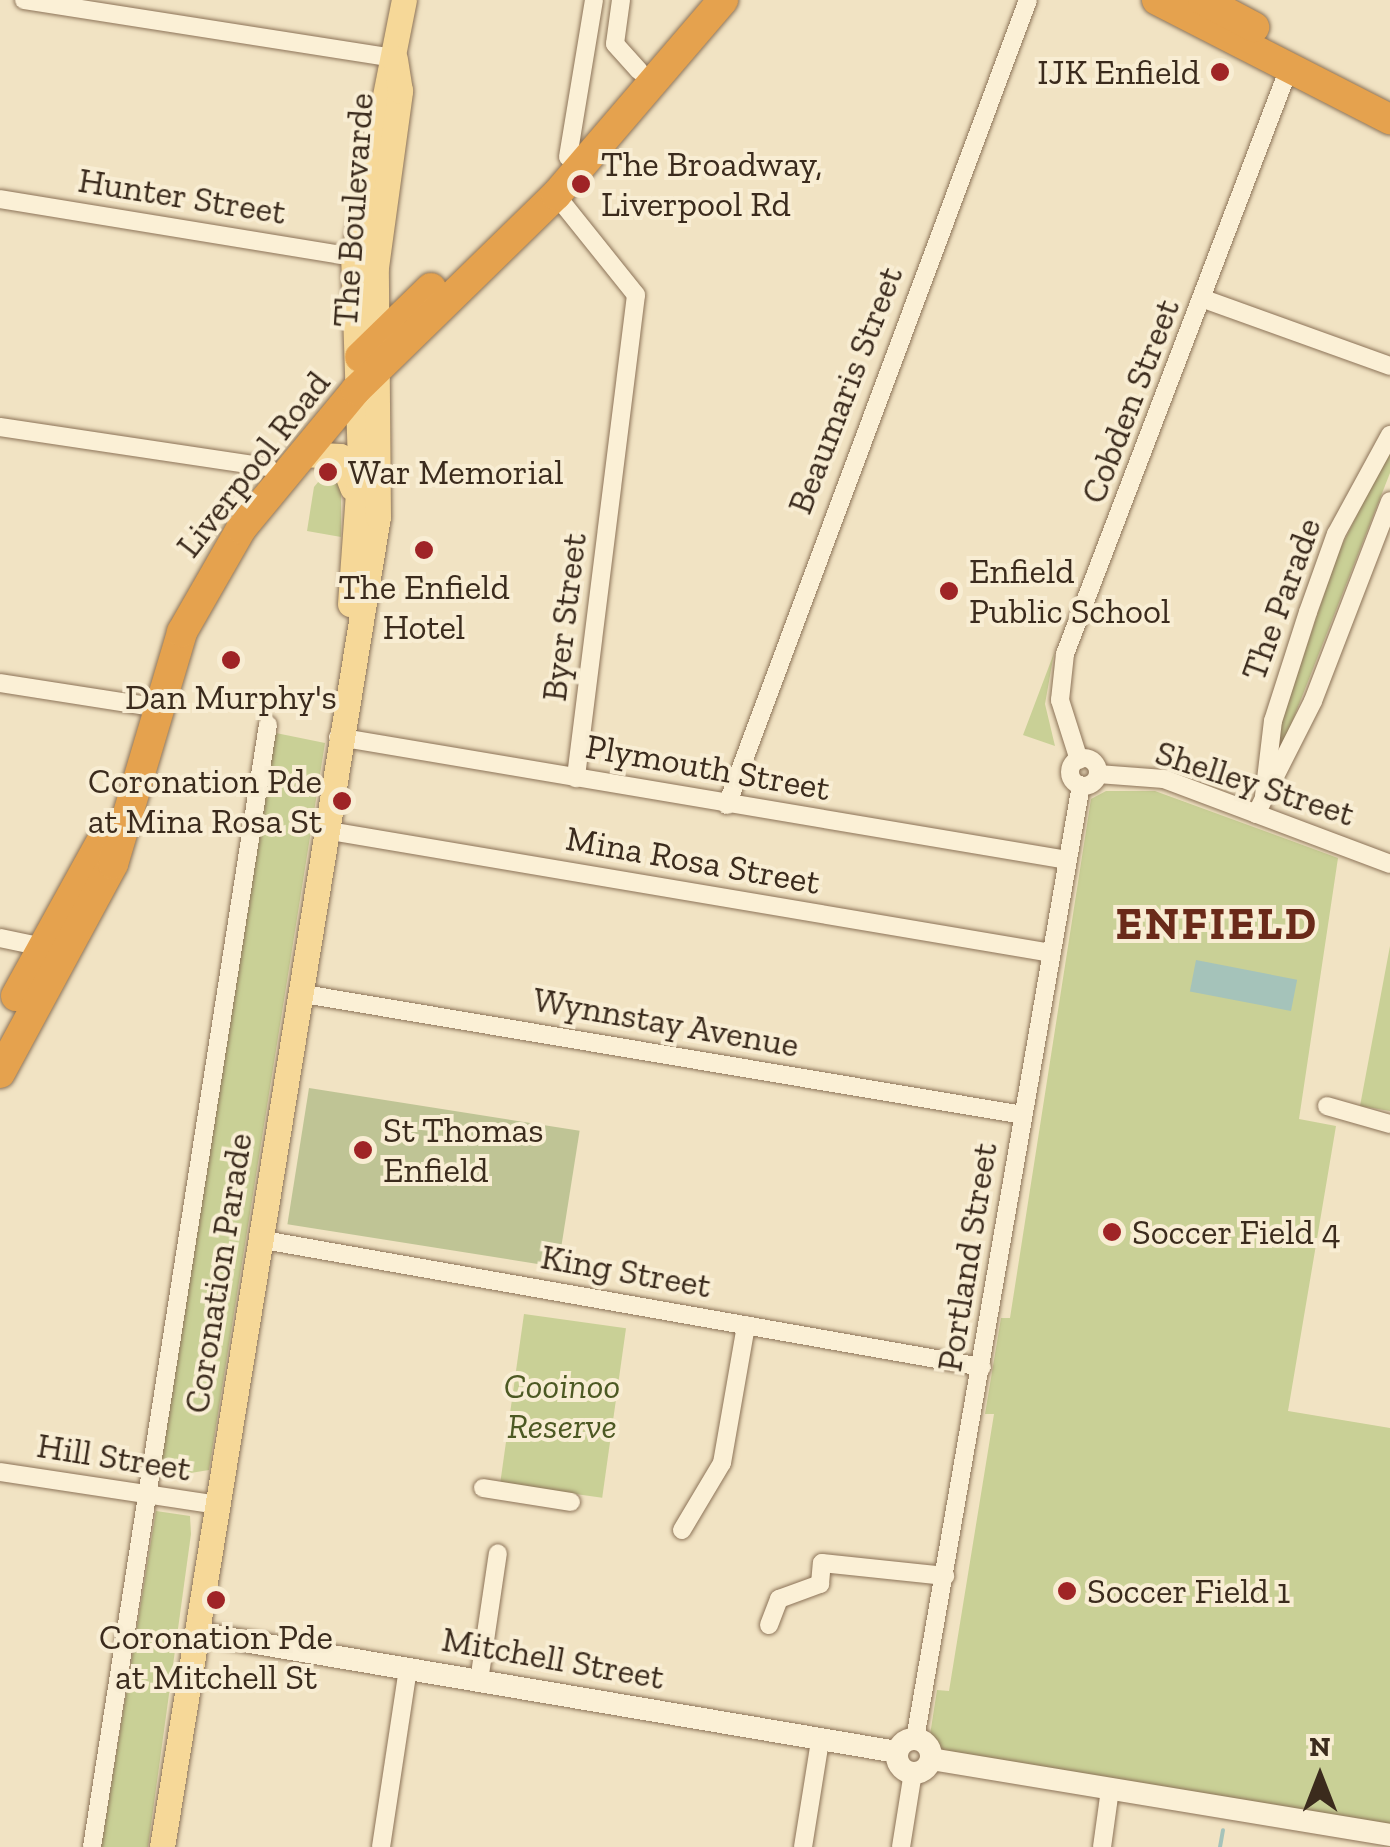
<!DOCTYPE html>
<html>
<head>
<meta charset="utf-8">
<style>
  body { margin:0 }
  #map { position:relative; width:1390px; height:1847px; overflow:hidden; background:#f1e3c3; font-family:"Zilla Slab",serif }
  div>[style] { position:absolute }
  .green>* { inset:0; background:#c9d096; transform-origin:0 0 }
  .cemetery>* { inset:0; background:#bfc495; transform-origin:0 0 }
  .water>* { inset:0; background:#a5c3ba; transform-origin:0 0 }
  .stream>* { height:4px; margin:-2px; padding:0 2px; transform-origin:2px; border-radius:2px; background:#a5c3ba }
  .roads { filter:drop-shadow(0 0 2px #8c7358) drop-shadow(0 0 2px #8c7358) }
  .street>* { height:18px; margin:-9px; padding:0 9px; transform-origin:9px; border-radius:9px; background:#fbf0d6 }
  .street>.ring { margin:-9px; padding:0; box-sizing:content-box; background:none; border:18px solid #fbf0d6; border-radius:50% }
  .secondary>* { height:22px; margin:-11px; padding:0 11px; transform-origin:11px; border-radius:11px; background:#fbf0d6 }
  .secondary>.ring { margin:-11px; padding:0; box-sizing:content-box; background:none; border:22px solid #fbf0d6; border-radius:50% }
  .primary>* { height:25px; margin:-12.5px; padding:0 12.5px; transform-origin:12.5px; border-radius:12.5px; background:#f6d898 }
  .highway>* { height:30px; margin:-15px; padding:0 15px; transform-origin:15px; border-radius:15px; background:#e5a24e }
  .dots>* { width:28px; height:28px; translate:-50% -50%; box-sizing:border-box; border:5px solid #f8edd3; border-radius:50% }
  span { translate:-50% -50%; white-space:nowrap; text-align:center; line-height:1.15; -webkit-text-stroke:8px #f8edd3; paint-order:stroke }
  .poi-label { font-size:35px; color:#3b2b1d }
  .right { translate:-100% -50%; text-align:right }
  .left { translate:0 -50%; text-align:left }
  .street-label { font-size:35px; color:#3b2b1d }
  .park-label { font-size:35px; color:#4c5923; font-style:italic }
  .district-label { font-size:45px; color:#6a2a1a; font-weight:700; letter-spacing:2.5px }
  .north { position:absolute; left:1270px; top:1727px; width:100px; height:100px; -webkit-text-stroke:8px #f8edd3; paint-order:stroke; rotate:0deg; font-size:28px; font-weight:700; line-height:40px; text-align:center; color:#3b2b1d }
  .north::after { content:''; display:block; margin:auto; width:35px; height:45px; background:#3b2b1d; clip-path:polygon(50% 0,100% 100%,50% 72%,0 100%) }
</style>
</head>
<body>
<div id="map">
  <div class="green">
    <i style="clip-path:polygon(1390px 449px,1390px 473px,1283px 745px,1276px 738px,1338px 553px)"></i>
    <i style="clip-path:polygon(333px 464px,341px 487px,341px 537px,307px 531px,314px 487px)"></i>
    <i style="clip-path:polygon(1054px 653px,1045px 704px,1055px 746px,1023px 735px)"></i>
    <i style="clip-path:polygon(271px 732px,325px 743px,209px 1470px,172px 1476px,159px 1472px)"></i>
    <i style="clip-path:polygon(1106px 791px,1155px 791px,1338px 858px,1299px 1119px,1336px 1126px,1288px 1411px,1390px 1428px,1390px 1827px,943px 1750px,930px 1735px,937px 1690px,949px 1691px,994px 1414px,985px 1414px,1001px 1318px,1010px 1318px,1091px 799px)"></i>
    <i style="clip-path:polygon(1390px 946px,1390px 1111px,1360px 1106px)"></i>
    <i style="left:524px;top:1314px;width:103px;height:171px;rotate:8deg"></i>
    <i style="clip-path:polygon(156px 1511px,190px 1516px,191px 1534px,148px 1847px,101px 1847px)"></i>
  </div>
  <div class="cemetery">
    <i style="left:309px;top:1088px;width:274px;height:138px;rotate:9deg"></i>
  </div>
  <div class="water">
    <i style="left:1196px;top:960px;width:103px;height:32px;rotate:11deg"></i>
  </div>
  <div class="stream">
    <i style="left:1220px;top:1847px;width:17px;rotate:-80deg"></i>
  </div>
  <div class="roads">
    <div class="street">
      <i style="left:24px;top:0;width:376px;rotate:8.9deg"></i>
      <i style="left:621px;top:0;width:44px;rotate:97.8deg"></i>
      <i style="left:615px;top:44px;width:36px;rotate:48deg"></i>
      <i style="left:568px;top:157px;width:159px;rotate:-80.6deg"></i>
      <i style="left:556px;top:195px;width:128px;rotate:51.3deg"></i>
      <i style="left:636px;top:295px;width:487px;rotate:97.1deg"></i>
      <i style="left:0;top:199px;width:358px;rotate:9.3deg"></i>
      <i style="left:1204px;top:299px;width:198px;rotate:19.8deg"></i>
      <i style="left:0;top:427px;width:271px;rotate:8.5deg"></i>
      <i style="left:0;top:683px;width:143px;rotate:8.9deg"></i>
      <i style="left:338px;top:737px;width:739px;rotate:9.58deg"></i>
      <i class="ring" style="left:1070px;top:758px;width:10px;height:10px"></i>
      <i style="left:1079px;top:760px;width:63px;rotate:-107.6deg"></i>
      <i style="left:1060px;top:700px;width:46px;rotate:-83.8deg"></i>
      <i style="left:1065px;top:654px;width:627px;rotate:-69.08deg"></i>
      <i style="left:1098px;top:774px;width:66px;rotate:4.3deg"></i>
      <i style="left:1164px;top:779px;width:241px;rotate:20.6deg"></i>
      <i style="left:1264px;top:796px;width:76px;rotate:-83.2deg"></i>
      <i style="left:1273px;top:721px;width:114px;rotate:-72.2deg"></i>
      <i style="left:1308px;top:612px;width:83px;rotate:-70.3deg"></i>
      <i style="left:1336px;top:534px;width:113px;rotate:-61.4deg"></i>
      <i style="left:727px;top:805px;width:859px;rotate:-69.5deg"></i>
      <i style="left:1256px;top:814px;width:127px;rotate:-63.2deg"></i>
      <i style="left:1313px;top:701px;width:214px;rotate:-68.9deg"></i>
      <i style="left:324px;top:830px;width:737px;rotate:9.6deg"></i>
      <i style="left:0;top:938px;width:49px;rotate:11.8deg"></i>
      <i style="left:298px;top:993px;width:735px;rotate:9.55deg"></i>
      <i style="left:1327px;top:1106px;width:66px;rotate:15.9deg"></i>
      <i style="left:258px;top:1239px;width:735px;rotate:10.03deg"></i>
      <i style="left:0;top:1472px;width:220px;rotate:8.6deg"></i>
      <i style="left:483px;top:1488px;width:89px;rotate:9deg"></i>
      <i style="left:682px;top:1530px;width:78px;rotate:-59.2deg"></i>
      <i style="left:722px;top:1463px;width:140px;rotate:-80.1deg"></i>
      <i style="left:769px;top:1625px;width:28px;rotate:-69deg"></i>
      <i style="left:779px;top:1599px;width:44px;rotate:-20.1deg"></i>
      <i style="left:820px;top:1584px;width:21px;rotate:-85deg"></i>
      <i style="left:822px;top:1563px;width:124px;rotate:6deg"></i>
      <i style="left:479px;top:1681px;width:129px;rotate:-81.6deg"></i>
      <i style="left:915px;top:1739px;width:968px;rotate:-80.13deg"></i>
      <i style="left:92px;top:1847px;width:1136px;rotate:-81.09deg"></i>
      <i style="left:381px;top:1847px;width:180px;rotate:-81.4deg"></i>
      <i style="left:803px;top:1847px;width:107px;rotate:-80.9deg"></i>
      <i style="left:901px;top:1847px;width:76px;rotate:-80.9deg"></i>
      <i style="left:1102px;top:1847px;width:59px;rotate:-82.1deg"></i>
    </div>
    <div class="secondary">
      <i style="left:197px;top:1633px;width:710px;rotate:9.65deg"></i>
      <i class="ring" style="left:897px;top:1739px;width:12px;height:12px"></i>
      <i style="left:931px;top:1759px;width:465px;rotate:9.4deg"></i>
    </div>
    <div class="primary">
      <i style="left:302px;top:454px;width:38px;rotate:3deg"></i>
      <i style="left:340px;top:456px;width:34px;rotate:69deg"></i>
      <i style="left:350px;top:604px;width:141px;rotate:-85.9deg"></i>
      <i style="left:360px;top:463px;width:206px;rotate:-91.9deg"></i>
      <i style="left:353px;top:257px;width:262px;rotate:-78.8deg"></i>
      <i style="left:162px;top:1847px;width:1347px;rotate:-80.78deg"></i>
      <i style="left:378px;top:517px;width:250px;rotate:-90.5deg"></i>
      <i style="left:376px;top:267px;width:178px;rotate:-82.2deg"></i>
      <i style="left:400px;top:91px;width:33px;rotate:-99deg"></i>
    </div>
    <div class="highway">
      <i style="left:1157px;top:0;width:262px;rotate:27.1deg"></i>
      <i style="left:1203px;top:0;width:58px;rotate:27.9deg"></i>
      <i style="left:360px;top:357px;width:99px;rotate:-44.2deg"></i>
      <i style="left:16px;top:996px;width:174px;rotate:-61.1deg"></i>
      <i style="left:0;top:1073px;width:238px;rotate:-61.6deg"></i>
      <i style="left:113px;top:864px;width:242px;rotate:-73.4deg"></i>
      <i style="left:182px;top:632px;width:119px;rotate:-60.2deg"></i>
      <i style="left:241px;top:529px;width:180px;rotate:-50.4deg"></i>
      <i style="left:356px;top:390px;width:279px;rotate:-44.3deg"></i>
      <i style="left:556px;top:195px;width:257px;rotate:-49.4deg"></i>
    </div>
  </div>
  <div class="dots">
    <i style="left:1220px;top:72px;background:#9f2426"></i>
    <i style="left:581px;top:184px;background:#9f2426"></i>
    <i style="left:328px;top:472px;background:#9f2426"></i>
    <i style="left:424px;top:550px;background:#9f2426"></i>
    <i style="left:949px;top:591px;background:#9f2426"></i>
    <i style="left:231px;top:660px;background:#9f2426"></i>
    <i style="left:342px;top:801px;background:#9f2426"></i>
    <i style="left:363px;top:1150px;background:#9f2426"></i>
    <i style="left:1112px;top:1232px;background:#9f2426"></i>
    <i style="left:1067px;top:1591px;background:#9f2426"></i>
    <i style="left:216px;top:1600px;background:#9f2426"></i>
  </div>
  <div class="poi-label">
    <span class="right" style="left:1200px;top:72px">IJK Enfield</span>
    <span class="left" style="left:601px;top:184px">The Broadway,<br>Liverpool Rd</span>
    <span class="left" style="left:348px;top:472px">War Memorial</span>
    <span class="left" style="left:969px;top:591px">Enfield<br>Public School</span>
    <span style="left:424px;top:607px">The Enfield<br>Hotel</span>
    <span style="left:231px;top:697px">Dan Murphy's</span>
    <span class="right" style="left:322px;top:801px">Coronation Pde<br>at Mina Rosa St</span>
    <span class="left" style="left:383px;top:1150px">St Thomas<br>Enfield</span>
    <span class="left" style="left:1132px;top:1232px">Soccer Field 4</span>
    <span class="left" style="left:1087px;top:1591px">Soccer Field 1</span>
    <span style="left:216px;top:1657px">Coronation Pde<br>at Mitchell St</span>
  </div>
  <div class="street-label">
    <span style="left:182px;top:196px;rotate:9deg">Hunter Street</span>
    <span style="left:353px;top:210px;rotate:-86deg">The Boulevarde</span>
    <span style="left:845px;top:390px;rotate:-69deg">Beaumaris Street</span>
    <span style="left:1130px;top:401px;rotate:-69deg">Cobden Street</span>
    <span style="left:253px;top:464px;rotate:-52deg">Liverpool Road</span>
    <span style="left:1281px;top:599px;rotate:-70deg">The Parade</span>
    <span style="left:564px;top:617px;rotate:-83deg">Byer Street</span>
    <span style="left:708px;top:767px;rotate:10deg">Plymouth Street</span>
    <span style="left:1255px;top:783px;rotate:18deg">Shelley Street</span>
    <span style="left:693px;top:860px;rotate:10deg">Mina Rosa Street</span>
    <span style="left:666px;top:1022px;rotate:10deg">Wynnstay Avenue</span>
    <span style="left:967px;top:1257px;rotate:-81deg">Portland Street</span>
    <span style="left:626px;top:1271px;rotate:10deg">King Street</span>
    <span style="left:218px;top:1273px;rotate:-81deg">Coronation Parade</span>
    <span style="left:114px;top:1457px;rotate:9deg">Hill Street</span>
    <span style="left:553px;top:1658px;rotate:10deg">Mitchell Street</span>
  </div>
  <div class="park-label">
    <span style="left:562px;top:1406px">Cooinoo<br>Reserve</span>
  </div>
  <div class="district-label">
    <span style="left:1217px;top:925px">ENFIELD</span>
  </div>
  <div class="north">N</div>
</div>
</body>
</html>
